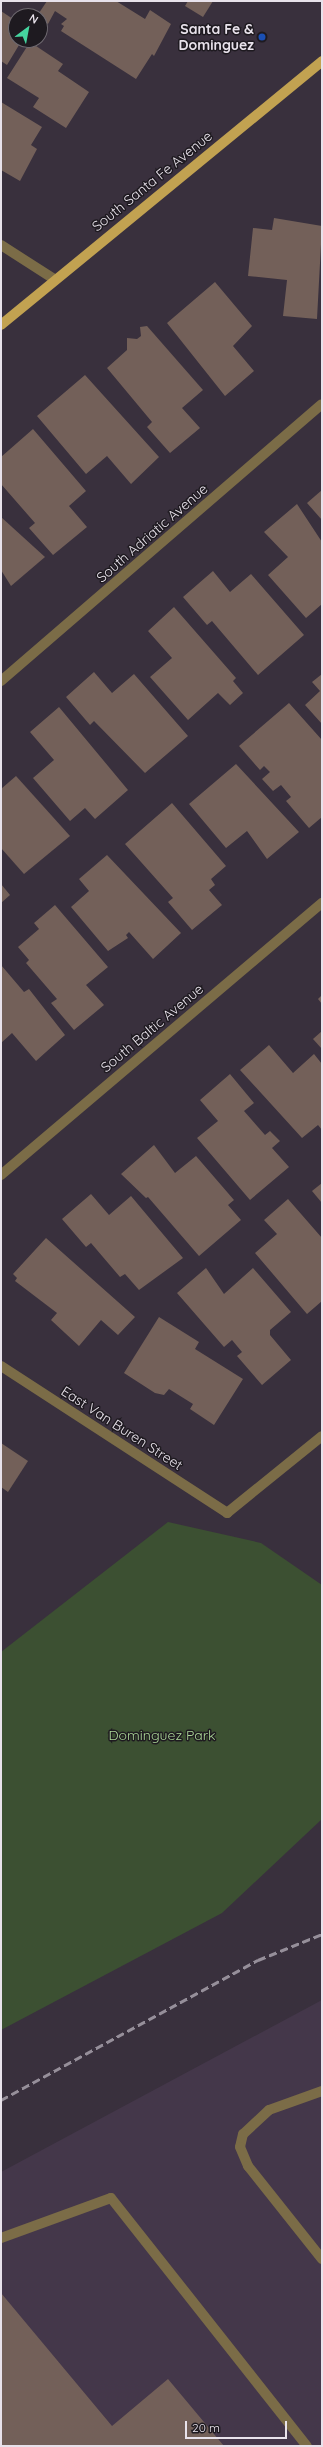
<!DOCTYPE html>
<html>
<head>
<meta charset="utf-8">
<style>
  body { margin:0 }
  #map { position:relative; width:323px; height:2447px; overflow:hidden; background:#39303d; font-family:Quicksand,sans-serif }
  div>[style] { position:absolute }
  .built>* { inset:0; background:#44374a }
  .green>* { inset:0; background:#3c5032 }
  .building>* { inset:0; background:#736059 }
  .minor>* { height:10px; margin:-5px; padding:0 5px; transform-origin:5px; border-radius:5px; background:#7b6c47 }
  .major>* { height:10px; margin:-5px; padding:0 5px; transform-origin:5px; border-radius:5px; background:#c2a251 }
  .rail>* { height:3px; margin-top:-1.5px; transform-origin:0; background:repeating-linear-gradient(90deg,#968f9a 0 8px,transparent 0 12px) }
  .dots>* { width:11px; height:11px; translate:-50% -50%; box-sizing:border-box; border:2px solid #1e1a20; border-radius:50% }
  span { translate:-50% -50%; white-space:nowrap; text-align:center; line-height:1.15; -webkit-text-stroke:3px #1e1a20; paint-order:stroke }
  .poi-label { font-size:14px; color:#e8e2eb; font-weight:700 }
  .right { translate:-100% -50%; text-align:right }
  .street-label { font-size:14px; color:#e8e2eb }
  .park-label { font-size:14px; color:#acd798 }
  .frame { position:absolute; inset:0; border:2px solid #e8e2eb; pointer-events:none }
  .north { position:absolute; left:8px; top:8px; width:40px; height:40px; box-sizing:border-box; background:#1e1a20; border:1px solid #6f6a71; border-radius:50%; rotate:32deg; font-size:11px; font-weight:700; line-height:16px; text-align:center; color:#e8e2eb }
  .north::after { content:''; display:block; margin:auto; width:14px; height:18px; background:#45d49f; clip-path:polygon(50% 0,100% 100%,50% 72%,0 100%) }
  .scale { position:absolute; left:185px; top:2421px; width:102px; height:18px; box-sizing:border-box; border:2px solid #e8e2eb; border-top:0; padding-left:5px; font-size:12px; line-height:14px; white-space:nowrap; color:#e8e2eb; -webkit-text-stroke:3px #1e1a20; paint-order:stroke }
</style>
</head>
<body>
<div id="map">
  <div class="built">
    <i style="clip-path:polygon(322px 2000px,322px 2446px,1px 2446px,1px 2172px)"></i>
  </div>
  <div class="green">
    <i style="clip-path:polygon(168px 1522px,261px 1543px,322px 1585px,322px 1819px,222px 1913px,1px 2030px,1px 1652px)"></i>
  </div>
  <div class="building">
    <i style="clip-path:polygon(47px 1px,116px 1px,145px 19px,150px 10px,171px 24px,154px 56px,152px 54px,136px 79px,61px 31px,64px 26px,61px 24px,67px 19px,55px 11px,48px 24px,40px 19px,37px 16px)"></i>
    <i style="clip-path:polygon(188px 1px,213px 1px,203px 17px,185px 6px)"></i>
    <i style="clip-path:polygon(1px 11px,16px 21px,16px 40px,22px 40px,7px 65px,1px 61px)"></i>
    <i style="clip-path:polygon(30px 42px,63px 64px,58px 71px,89px 92px,66px 128px,33px 107px,39px 98px,7px 78px)"></i>
    <i style="clip-path:polygon(1px 102px,42px 127px,31px 145px,37px 149px,20px 181px,1px 170px)"></i>
    <i style="clip-path:polygon(274px 218px,322px 226px,317px 319px,283px 316px,287px 280px,248px 276px,253px 228px,272px 230px)"></i>
    <i style="clip-path:polygon(215px 282px,252px 326px,233px 346px,254px 371px,225px 396px,167px 323px)"></i>
    <i style="clip-path:polygon(147px 326px,203px 390px,182px 408px,200px 428px,170px 453px,147px 427px,152px 422px,107px 368px,127px 350px,127px 338px,137px 339px,141px 336px,140px 327px)"></i>
    <i style="clip-path:polygon(85px 375px,159px 457px,131px 484px,107px 456px,86px 474px,37px 416px)"></i>
    <i style="clip-path:polygon(33px 429px,86px 491px,69px 506px,87px 527px,53px 555px,29px 528px,35px 523px,1px 484px,1px 457px)"></i>
    <i style="clip-path:polygon(322px 490px,322px 520px,307px 503px)"></i>
    <i style="clip-path:polygon(297px 504px,322px 542px,322px 604px,306px 618px,268px 575px,288px 557px,264px 532px)"></i>
    <i style="clip-path:polygon(1px 517px,45px 557px,11px 586px,1px 570px)"></i>
    <i style="clip-path:polygon(213px 571px,230px 592px,251px 574px,304px 635px,258px 675px,212px 621px,207px 625px,183px 597px)"></i>
    <i style="clip-path:polygon(174px 607px,236px 678px,233px 681px,243px 693px,230px 705px,218px 693px,188px 720px,150px 677px,172px 658px,148px 631px)"></i>
    <i style="clip-path:polygon(94px 672px,112px 693px,134px 674px,188px 736px,145px 773px,94px 721px,90px 725px,66px 697px)"></i>
    <i style="clip-path:polygon(322px 674px,322px 724px,305px 705px,320px 691px,312px 682px)"></i>
    <i style="clip-path:polygon(289px 703px,322px 740px,322px 817px,309px 828px,286px 801px,291px 797px,281px 785px,273px 791px,262px 779px,270px 772px,264px 766px,260px 770px,239px 746px)"></i>
    <i style="clip-path:polygon(59px 707px,128px 790px,95px 819px,85px 808px,70px 821px,33px 778px,54px 760px,30px 732px)"></i>
    <i style="clip-path:polygon(236px 764px,299px 832px,267px 859px,247px 831px,226px 848px,189px 804px)"></i>
    <i style="clip-path:polygon(16px 776px,70px 836px,24px 874px,1px 848px,1px 789px)"></i>
    <i style="clip-path:polygon(172px 803px,226px 866px,211px 879px,215px 885px,209px 890px,222px 905px,192px 930px,168px 902px,173px 898px,125px 844px)"></i>
    <i style="clip-path:polygon(107px 855px,181px 933px,153px 959px,129px 932px,126px 935px,128px 938px,108px 951px,71px 907px,89px 891px,79px 879px)"></i>
    <i style="clip-path:polygon(1px 884px,10px 895px,1px 903px)"></i>
    <i style="clip-path:polygon(55px 905px,108px 967px,86px 985px,104px 1005px,74px 1030px,51px 1003px,57px 999px,26px 963px,29px 960px,18px 947px,39px 929px,34px 923px)"></i>
    <i style="clip-path:polygon(1px 965px,24px 992px,29px 989px,65px 1035px,36px 1061px,12px 1033px,1px 1043px)"></i>
    <i style="clip-path:polygon(322px 995px,322px 1004px,318px 999px)"></i>
    <i style="clip-path:polygon(322px 1031px,322px 1049px,313px 1039px)"></i>
    <i style="clip-path:polygon(269px 1045px,293px 1073px,314px 1054px,322px 1064px,322px 1130px,318px 1125px,302px 1138px,240px 1070px)"></i>
    <i style="clip-path:polygon(230px 1074px,254px 1103px,244px 1111px,265px 1135px,270px 1131px,280px 1141px,272px 1148px,289px 1167px,250px 1200px,197px 1138px,218px 1121px,200px 1100px)"></i>
    <i style="clip-path:polygon(154px 1145px,175px 1173px,196px 1156px,234px 1200px,228px 1205px,241px 1220px,199px 1256px,148px 1197px,146px 1198px,121px 1174px)"></i>
    <i style="clip-path:polygon(322px 1183px,322px 1203px,312px 1191px)"></i>
    <i style="clip-path:polygon(91px 1194px,109px 1215px,131px 1196px,183px 1258px,139px 1290px,125px 1274px,120px 1277px,91px 1243px,86px 1247px,62px 1219px)"></i>
    <i style="clip-path:polygon(288px 1199px,322px 1238px,322px 1301px,307px 1314px,255px 1253px,277px 1234px,264px 1220px)"></i>
    <i style="clip-path:polygon(46px 1238px,135px 1317px,118px 1335px,101px 1320px,79px 1346px,51px 1320px,57px 1313px,15px 1281px,17px 1278px,13px 1274px)"></i>
    <i style="clip-path:polygon(206px 1268px,224px 1294px,253px 1268px,291px 1312px,270px 1330px,270px 1335px,291px 1360px,262px 1385px,237px 1356px,242px 1352px,232px 1340px,224px 1347px,177px 1293px)"></i>
    <i style="clip-path:polygon(159px 1317px,199px 1342px,195px 1349px,243px 1379px,214px 1425px,190px 1409px,193px 1404px,169px 1389px,164px 1395px,155px 1393px,124px 1373px)"></i>
    <i style="clip-path:polygon(1px 1443px,28px 1461px,8px 1492px,1px 1487px)"></i>
    <i style="clip-path:polygon(1px 2293px,112px 2426px,168px 2379px,224px 2446px,1px 2446px)"></i>
  </div>
  <div class="minor">
    <i style="left:1px;top:245px;width:63px;rotate:32.7deg"></i>
    <i style="left:1px;top:681px;width:423px;rotate:-40.8deg"></i>
    <i style="left:1px;top:1175px;width:421px;rotate:-40.3deg"></i>
    <i style="left:1px;top:1366px;width:270px;rotate:33deg"></i>
    <i style="left:227px;top:1513px;width:122px;rotate:-39deg"></i>
    <i style="left:322px;top:2091px;width:56px;rotate:160.3deg"></i>
    <i style="left:269px;top:2110px;width:35px;rotate:137deg"></i>
    <i style="left:243px;top:2134px;width:13px;rotate:103deg"></i>
    <i style="left:240px;top:2147px;width:21px;rotate:67deg"></i>
    <i style="left:248px;top:2166px;width:119px;rotate:51.5deg"></i>
    <i style="left:1px;top:2238px;width:117px;rotate:-20deg"></i>
    <i style="left:111px;top:2198px;width:316px;rotate:51.7deg"></i>
  </div>
  <div class="major">
    <i style="left:1px;top:325px;width:416px;rotate:-39.4deg"></i>
  </div>
  <div class="rail">
    <i style="left:1px;top:2100px;width:293px;rotate:-28.6deg"></i>
    <i style="left:258px;top:1960px;width:69px;rotate:-22.1deg"></i>
  </div>
  <div class="dots">
    <i style="left:262px;top:37px;background:#1a4fb4"></i>
  </div>
  <div class="poi-label">
    <span class="right" style="left:254px;top:37px">Santa Fe &amp;<br>Dominguez</span>
  </div>
  <div class="street-label">
    <span style="left:152px;top:181px;rotate:-39deg">South Santa Fe Avenue</span>
    <span style="left:152px;top:533px;rotate:-41deg">South Adriatic Avenue</span>
    <span style="left:152px;top:1028px;rotate:-40deg">South Baltic Avenue</span>
    <span style="left:122px;top:1428px;rotate:33deg">East Van Buren Street</span>
  </div>
  <div class="park-label">
    <span style="left:162px;top:1735px">Dominguez Park</span>
  </div>
  <div class="frame"></div>
  <div class="north">N</div>
  <div class="scale">20 m</div>
</div>
</body>
</html>
